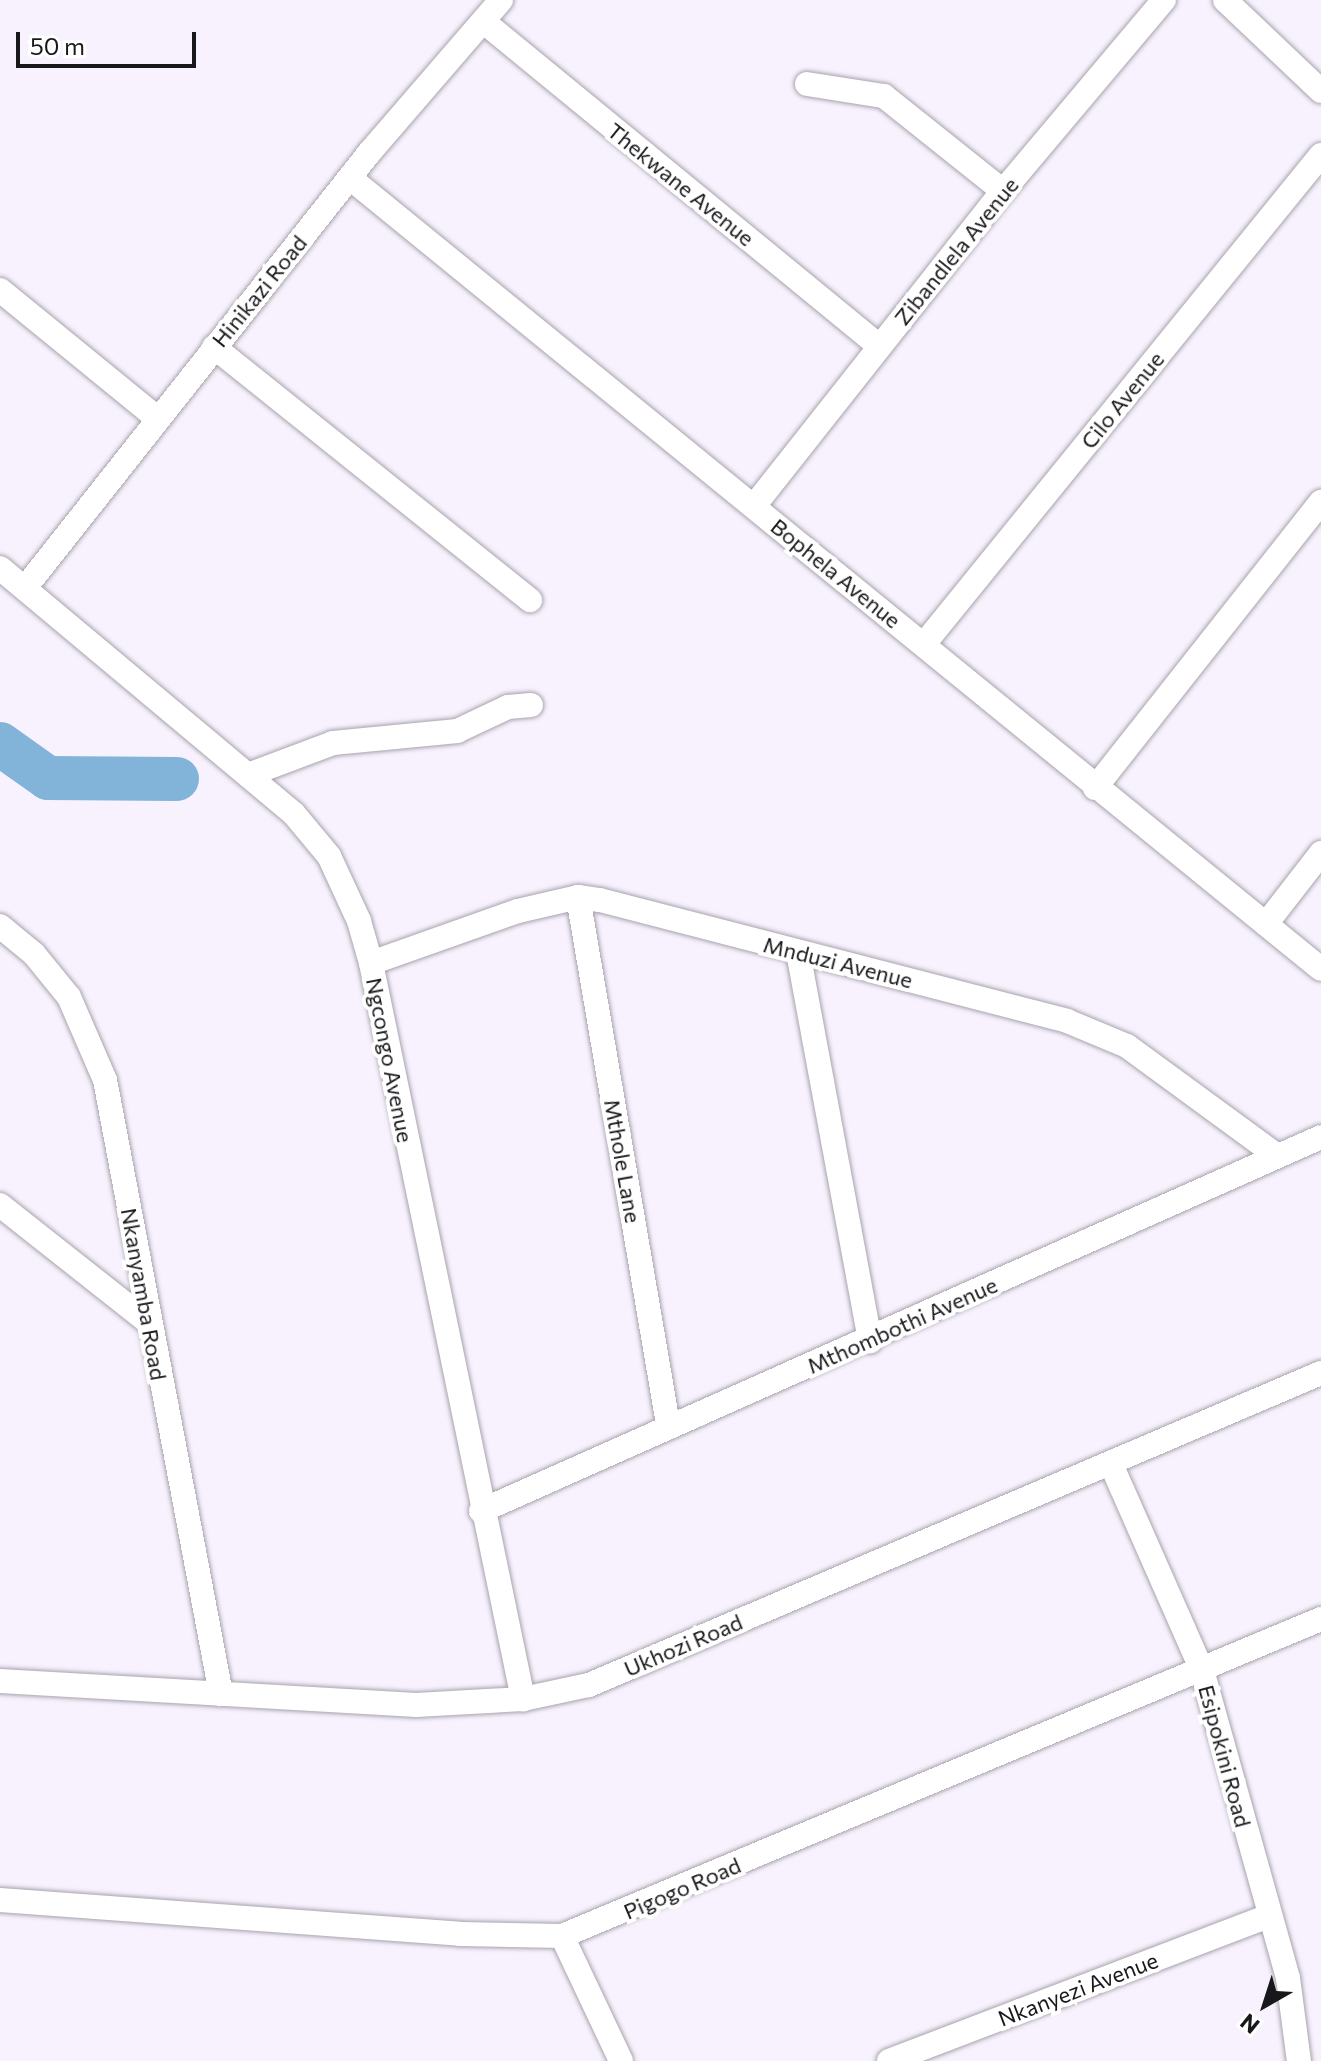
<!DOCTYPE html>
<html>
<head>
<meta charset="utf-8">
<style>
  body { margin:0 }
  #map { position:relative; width:1321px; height:2061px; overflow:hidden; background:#f7f2fd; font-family:Commissioner,sans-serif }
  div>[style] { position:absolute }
  .river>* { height:44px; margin:-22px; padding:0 22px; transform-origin:22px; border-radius:22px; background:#82b4d9 }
  .roads { filter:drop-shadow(0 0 2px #a8a3ad) drop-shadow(0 0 2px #a8a3ad) }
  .street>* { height:24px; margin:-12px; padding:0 12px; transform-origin:12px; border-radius:12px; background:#fff }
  span { translate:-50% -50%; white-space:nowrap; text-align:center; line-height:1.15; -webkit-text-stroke:8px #fff; paint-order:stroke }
  .street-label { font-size:22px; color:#18171a }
  .north { position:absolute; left:1225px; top:1965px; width:80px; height:80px; -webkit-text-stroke:6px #fff; paint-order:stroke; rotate:219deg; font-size:22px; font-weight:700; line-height:32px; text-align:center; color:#18171a }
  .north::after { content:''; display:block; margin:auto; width:28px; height:36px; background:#18171a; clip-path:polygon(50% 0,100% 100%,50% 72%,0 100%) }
  .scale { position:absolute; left:16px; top:32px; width:180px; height:36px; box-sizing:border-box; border:4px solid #18171a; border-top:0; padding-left:10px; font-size:24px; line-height:28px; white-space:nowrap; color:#18171a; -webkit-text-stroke:6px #fff; paint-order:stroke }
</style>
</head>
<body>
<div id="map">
  <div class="river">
    <i style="left:0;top:744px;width:59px;rotate:35.3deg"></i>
    <i style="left:48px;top:778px;width:129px;rotate:0.4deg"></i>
  </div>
  <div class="roads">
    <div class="street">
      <i style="left:1225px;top:0;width:132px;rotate:43.5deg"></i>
      <i style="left:484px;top:22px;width:511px;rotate:39.36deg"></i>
      <i style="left:807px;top:84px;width:78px;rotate:8.9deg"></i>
      <i style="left:884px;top:96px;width:152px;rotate:38.6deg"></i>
      <i style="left:350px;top:178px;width:1252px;rotate:39.17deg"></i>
      <i style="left:0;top:290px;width:203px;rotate:39.2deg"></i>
      <i style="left:214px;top:347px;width:405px;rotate:38.7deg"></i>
      <i style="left:754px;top:506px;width:402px;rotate:-51.7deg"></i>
      <i style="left:1003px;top:191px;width:250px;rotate:-49.9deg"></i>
      <i style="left:0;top:568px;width:383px;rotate:39.9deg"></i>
      <i style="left:294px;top:814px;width:55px;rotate:50.2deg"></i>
      <i style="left:329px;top:856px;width:72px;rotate:65.2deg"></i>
      <i style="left:359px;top:921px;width:44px;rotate:74.1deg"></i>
      <i style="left:371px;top:963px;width:752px;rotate:78.33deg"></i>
      <i style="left:25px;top:588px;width:555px;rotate:-51.66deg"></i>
      <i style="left:369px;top:153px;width:202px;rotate:-49.2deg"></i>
      <i style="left:924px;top:644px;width:630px;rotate:-50.93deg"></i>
      <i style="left:248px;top:775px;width:91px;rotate:-20.6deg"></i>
      <i style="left:333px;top:743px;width:125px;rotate:-5.5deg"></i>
      <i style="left:457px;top:731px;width:56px;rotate:-25.2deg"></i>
      <i style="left:508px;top:707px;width:23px;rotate:-5deg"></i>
      <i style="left:1095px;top:788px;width:365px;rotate:-51.7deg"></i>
      <i style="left:578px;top:897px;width:535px;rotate:80.31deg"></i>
      <i style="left:1266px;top:924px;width:90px;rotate:-52.2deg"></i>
      <i style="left:0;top:926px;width:44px;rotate:39.5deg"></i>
      <i style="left:34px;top:954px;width:55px;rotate:50.9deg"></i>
      <i style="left:69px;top:997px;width:90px;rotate:66.6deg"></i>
      <i style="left:105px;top:1080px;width:625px;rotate:79.3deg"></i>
      <i style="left:798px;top:952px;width:396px;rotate:79.5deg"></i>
      <i style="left:371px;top:963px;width:156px;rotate:-19.5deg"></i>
      <i style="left:518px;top:911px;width:62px;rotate:-13.1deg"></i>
      <i style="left:578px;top:897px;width:22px;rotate:8deg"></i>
      <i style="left:600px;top:900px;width:482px;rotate:14.5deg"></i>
      <i style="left:1067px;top:1021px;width:65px;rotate:22.6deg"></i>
      <i style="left:1127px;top:1046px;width:185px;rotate:36.2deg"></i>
      <i style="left:0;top:1205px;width:189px;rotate:38.3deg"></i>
      <i style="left:1111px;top:1464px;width:225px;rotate:66.2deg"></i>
      <i style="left:1202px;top:1670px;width:320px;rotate:74.4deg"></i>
      <i style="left:1288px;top:1978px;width:84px;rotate:82.5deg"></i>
      <i style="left:481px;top:1511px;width:919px;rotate:-24deg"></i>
      <i style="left:0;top:1681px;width:417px;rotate:3.3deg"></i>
      <i style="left:416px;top:1705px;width:107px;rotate:-3.2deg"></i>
      <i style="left:523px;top:1699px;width:67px;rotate:-12deg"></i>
      <i style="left:589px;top:1685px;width:796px;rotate:-23.09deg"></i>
      <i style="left:0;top:1900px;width:461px;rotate:4.2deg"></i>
      <i style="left:460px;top:1934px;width:102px;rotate:1.1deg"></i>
      <i style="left:562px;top:1936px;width:823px;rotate:-22.67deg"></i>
      <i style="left:562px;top:1936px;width:138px;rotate:64.7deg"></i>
      <i style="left:889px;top:2061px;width:406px;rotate:-20.9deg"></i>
    </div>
  </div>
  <div class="street-label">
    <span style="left:681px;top:184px;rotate:39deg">Thekwane Avenue</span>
    <span style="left:956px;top:251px;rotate:-51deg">Zibandlela Avenue</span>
    <span style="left:259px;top:291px;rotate:-51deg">Hinikazi Road</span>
    <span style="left:1122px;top:400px;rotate:-51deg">Cilo Avenue</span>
    <span style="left:836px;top:573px;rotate:39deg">Bophela Avenue</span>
    <span style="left:838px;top:962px;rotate:14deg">Mnduzi Avenue</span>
    <span style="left:390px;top:1060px;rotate:79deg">Ngcongo Avenue</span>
    <span style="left:623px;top:1161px;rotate:80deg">Mthole Lane</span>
    <span style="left:144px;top:1294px;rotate:80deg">Nkanyamba Road</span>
    <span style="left:902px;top:1325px;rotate:-24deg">Mthombothi Avenue</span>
    <span style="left:683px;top:1645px;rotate:-23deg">Ukhozi Road</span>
    <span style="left:1225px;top:1756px;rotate:75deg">Esipokini Road</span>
    <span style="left:682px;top:1888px;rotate:-23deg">Pigogo Road</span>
    <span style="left:1078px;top:1989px;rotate:-21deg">Nkanyezi Avenue</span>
  </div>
  <div class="north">N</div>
  <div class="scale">50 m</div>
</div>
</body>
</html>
